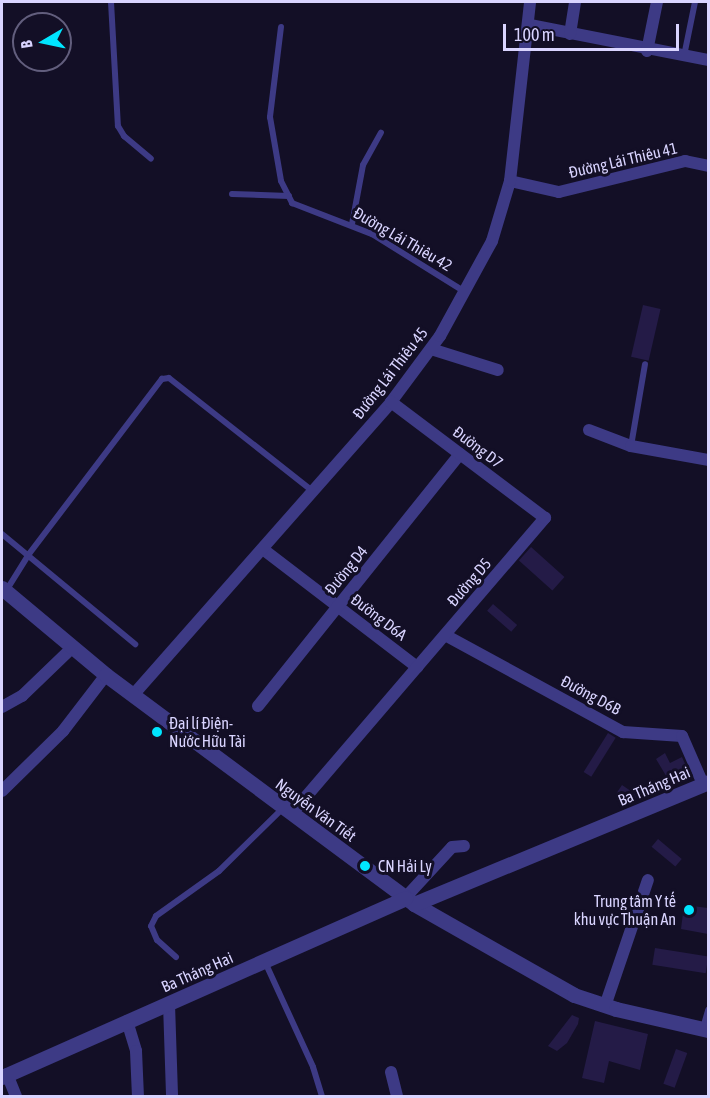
<!DOCTYPE html>
<html>
<head>
<meta charset="utf-8">
<style>
  body { margin:0 }
  #map { position:relative; width:710px; height:1098px; overflow:hidden; background:#130f26; font-family:"Asap Condensed",sans-serif }
  div>[style] { position:absolute }
  .building>* { inset:0; background:#241b47; transform-origin:0 0 }
  .service>* { height:6px; margin:-3px; padding:0 3px; transform-origin:3px; border-radius:3px; background:#3d3a85 }
  .minor>* { height:12px; margin:-6px; padding:0 6px; transform-origin:6px; border-radius:6px; background:#3d3a85 }
  .tertiary>* { height:15px; margin:-7.5px; padding:0 7.5px; transform-origin:7.5px; border-radius:7.5px; background:#3d3a85 }
  .dots>* { width:16px; height:16px; translate:-50% -50%; box-sizing:border-box; border:3px solid #130f26; border-radius:50% }
  span { translate:-50% -50%; white-space:nowrap; text-align:center; line-height:1.15; -webkit-text-stroke:6px #130f26; paint-order:stroke }
  .street-label { font-size:16px; color:#d9d4ff }
  .poi-label { font-size:16px; color:#d9d4ff }
  .left { translate:0 -50%; text-align:left }
  .right { translate:-100% -50%; text-align:right }
  .frame { position:absolute; inset:0; border:3px solid #d9d4ff; pointer-events:none }
  .north { position:absolute; left:12px; top:12px; width:60px; height:60px; box-sizing:border-box; background:#130f26; border:2px solid #625e7d; border-radius:50%; rotate:261deg; font-size:16px; font-weight:700; line-height:24px; text-align:center; color:#d9d4ff }
  .north::after { content:''; display:block; margin:auto; width:21px; height:27px; background:#00e5ff; clip-path:polygon(50% 0,100% 100%,50% 72%,0 100%) }
  .scale { position:absolute; left:503px; top:24px; width:176px; height:27px; box-sizing:border-box; border:3px solid #d9d4ff; border-top:0; padding-left:8px; font-size:18px; line-height:21px; white-space:nowrap; color:#d9d4ff; -webkit-text-stroke:4px #130f26; paint-order:stroke }
</style>
</head>
<body>
<div id="map">
  <div class="building">
    <i style="left:643px;top:305px;width:18px;height:53px;rotate:13deg"></i>
    <i style="left:531px;top:547px;width:45px;height:18px;rotate:42deg"></i>
    <i style="left:493px;top:604px;width:32px;height:9px;rotate:41deg"></i>
    <i style="left:608px;top:733px;width:9px;height:46px;rotate:32deg"></i>
    <i style="clip-path:polygon(665px 753px,670px 763px,682px 757px,690px 775px,671px 784px,656px 759px)"></i>
    <i style="clip-path:polygon(622px 785px,638px 796px,634px 802px,630px 804px,616px 794px)"></i>
    <i style="left:658px;top:839px;width:31px;height:10px;rotate:40deg"></i>
    <i style="clip-path:polygon(684px 905px,708px 908px,708px 934px,681px 929px)"></i>
    <i style="left:655px;top:948px;width:54px;height:17px;rotate:9deg"></i>
    <i style="clip-path:polygon(572px 1015px,579px 1018px,578px 1024px,567px 1043px,557px 1051px,548px 1046px)"></i>
    <i style="clip-path:polygon(595px 1021px,648px 1034px,640px 1070px,609px 1061px,604px 1083px,582px 1078px)"></i>
    <i style="left:676px;top:1049px;width:12px;height:37px;rotate:20deg"></i>
  </div>
  <div class="service">
    <i style="left:111px;top:2px;width:124px;rotate:86.8deg"></i>
    <i style="left:118px;top:126px;width:12px;rotate:59deg"></i>
    <i style="left:124px;top:136px;width:35px;rotate:40deg"></i>
    <i style="left:281px;top:27px;width:91px;rotate:97deg"></i>
    <i style="left:270px;top:117px;width:65px;rotate:80.2deg"></i>
    <i style="left:281px;top:181px;width:25px;rotate:63deg"></i>
    <i style="left:292px;top:203px;width:86px;rotate:21.2deg"></i>
    <i style="left:372px;top:234px;width:110px;rotate:31.9deg"></i>
    <i style="left:684px;top:56px;width:55px;rotate:-78.5deg"></i>
    <i style="left:232px;top:194px;width:57px;rotate:2deg"></i>
    <i style="left:352px;top:224px;width:60px;rotate:-79.4deg"></i>
    <i style="left:363px;top:165px;width:37px;rotate:-61deg"></i>
    <i style="left:631px;top:446px;width:83px;rotate:-80.3deg"></i>
    <i style="left:2px;top:534px;width:173px;rotate:39.6deg"></i>
    <i style="left:6px;top:591px;width:44px;rotate:-58.1deg"></i>
    <i style="left:29px;top:554px;width:220px;rotate:-52.8deg"></i>
    <i style="left:162px;top:379px;width:7px;rotate:-8deg"></i>
    <i style="left:169px;top:378px;width:184px;rotate:38.2deg"></i>
    <i style="left:176px;top:957px;width:25px;rotate:-138deg"></i>
    <i style="left:157px;top:940px;width:15px;rotate:-113deg"></i>
    <i style="left:151px;top:926px;width:11px;rotate:-63deg"></i>
    <i style="left:156px;top:916px;width:77px;rotate:-35.5deg"></i>
    <i style="left:219px;top:871px;width:88px;rotate:-44.5deg"></i>
    <i style="left:265px;top:962px;width:115px;rotate:65.4deg"></i>
    <i style="left:313px;top:1067px;width:30px;rotate:73deg"></i>
    <i style="left:703px;top:1028px;width:19px;rotate:-74deg"></i>
  </div>
  <div class="minor">
    <i style="left:530px;top:25px;width:181px;rotate:11.1deg"></i>
    <i style="left:570px;top:34px;width:32px;rotate:-81deg"></i>
    <i style="left:647px;top:51px;width:50px;rotate:-78.5deg"></i>
    <i style="left:510px;top:181px;width:50px;rotate:12.7deg"></i>
    <i style="left:559px;top:192px;width:130px;rotate:-13.8deg"></i>
    <i style="left:685px;top:161px;width:24px;rotate:12deg"></i>
    <i style="left:431px;top:349px;width:70px;rotate:17.4deg"></i>
    <i style="left:589px;top:430px;width:45px;rotate:20.9deg"></i>
    <i style="left:631px;top:446px;width:78px;rotate:10.3deg"></i>
    <i style="left:264px;top:550px;width:193px;rotate:37.4deg"></i>
    <i style="left:445px;top:635px;width:203px;rotate:28.6deg"></i>
    <i style="left:623px;top:732px;width:59px;rotate:3.9deg"></i>
    <i style="left:682px;top:736px;width:52px;rotate:66.4deg"></i>
    <i style="left:134px;top:694px;width:389px;rotate:-48.6deg"></i>
    <i style="left:391px;top:402px;width:82px;rotate:-53.4deg"></i>
    <i style="left:440px;top:336px;width:108px;rotate:-61.3deg"></i>
    <i style="left:492px;top:241px;width:63px;rotate:-73.3deg"></i>
    <i style="left:510px;top:181px;width:180px;rotate:-83.6deg"></i>
    <i style="left:258px;top:706px;width:323px;rotate:-51.3deg"></i>
    <i style="left:2px;top:707px;width:23px;rotate:-29deg"></i>
    <i style="left:22px;top:696px;width:71px;rotate:-43.9deg"></i>
    <i style="left:2px;top:791px;width:86px;rotate:-44.5deg"></i>
    <i style="left:63px;top:731px;width:71px;rotate:-52.5deg"></i>
    <i style="left:292px;top:813px;width:389px;rotate:-49.4deg"></i>
    <i style="left:545px;top:518px;width:193px;rotate:-143deg"></i>
    <i style="left:405px;top:898px;width:69px;rotate:-47.3deg"></i>
    <i style="left:452px;top:847px;width:12px;rotate:-5deg"></i>
    <i style="left:169px;top:1004px;width:92px;rotate:88.1deg"></i>
    <i style="left:605px;top:1006px;width:133px;rotate:-71.2deg"></i>
    <i style="left:127px;top:1021px;width:31px;rotate:73deg"></i>
    <i style="left:136px;top:1051px;width:45px;rotate:87.5deg"></i>
    <i style="left:391px;top:1072px;width:25px;rotate:76deg"></i>
    <i style="left:7px;top:1074px;width:24px;rotate:68deg"></i>
  </div>
  <div class="tertiary">
    <i style="left:2px;top:588px;width:136px;rotate:39.9deg"></i>
    <i style="left:106px;top:675px;width:384px;rotate:36.6deg"></i>
    <i style="left:414px;top:904px;width:184px;rotate:29.6deg"></i>
    <i style="left:574px;top:995px;width:44px;rotate:18.4deg"></i>
    <i style="left:616px;top:1009px;width:94px;rotate:12.9deg"></i>
    <i style="left:414px;top:904px;width:318px;rotate:-22.5deg"></i>
    <i style="left:2px;top:1077px;width:441px;rotate:-23.9deg"></i>
  </div>
  <div class="dots">
    <i style="left:157px;top:732px;background:#00e5ff"></i>
    <i style="left:365px;top:866px;background:#00e5ff"></i>
    <i style="left:689px;top:910px;background:#00e5ff"></i>
  </div>
  <div class="street-label">
    <span style="left:623px;top:160px;rotate:-13deg">Đường Lái Thiêu 41</span>
    <span style="left:403px;top:239px;rotate:30deg">Đường Lái Thiêu 42</span>
    <span style="left:390px;top:373px;rotate:-52deg">Đường Lái Thiêu 45</span>
    <span style="left:478px;top:447px;rotate:37deg">Đường D7</span>
    <span style="left:346px;top:570px;rotate:-51deg">Đường D4</span>
    <span style="left:469px;top:582px;rotate:-49deg">Đường D5</span>
    <span style="left:379px;top:617px;rotate:37deg">Đường D6A</span>
    <span style="left:591px;top:695px;rotate:28deg">Đường D6B</span>
    <span style="left:654px;top:786px;rotate:-23deg">Ba Tháng Hai</span>
    <span style="left:316px;top:810px;rotate:36deg">Nguyễn Văn Tiết</span>
    <span style="left:197px;top:972px;rotate:-24deg">Ba Tháng Hai</span>
  </div>
  <div class="poi-label">
    <span class="left" style="left:169px;top:732px">Đại lí Điện-<br>Nước Hữu Tài</span>
    <span class="left" style="left:378px;top:866px">CN Hải Ly</span>
    <span class="right" style="left:676px;top:910px">Trung tâm Y tế<br>khu vực Thuận An</span>
  </div>
  <div class="frame"></div>
  <div class="north">B</div>
  <div class="scale">100 m</div>
</div>
</body>
</html>
